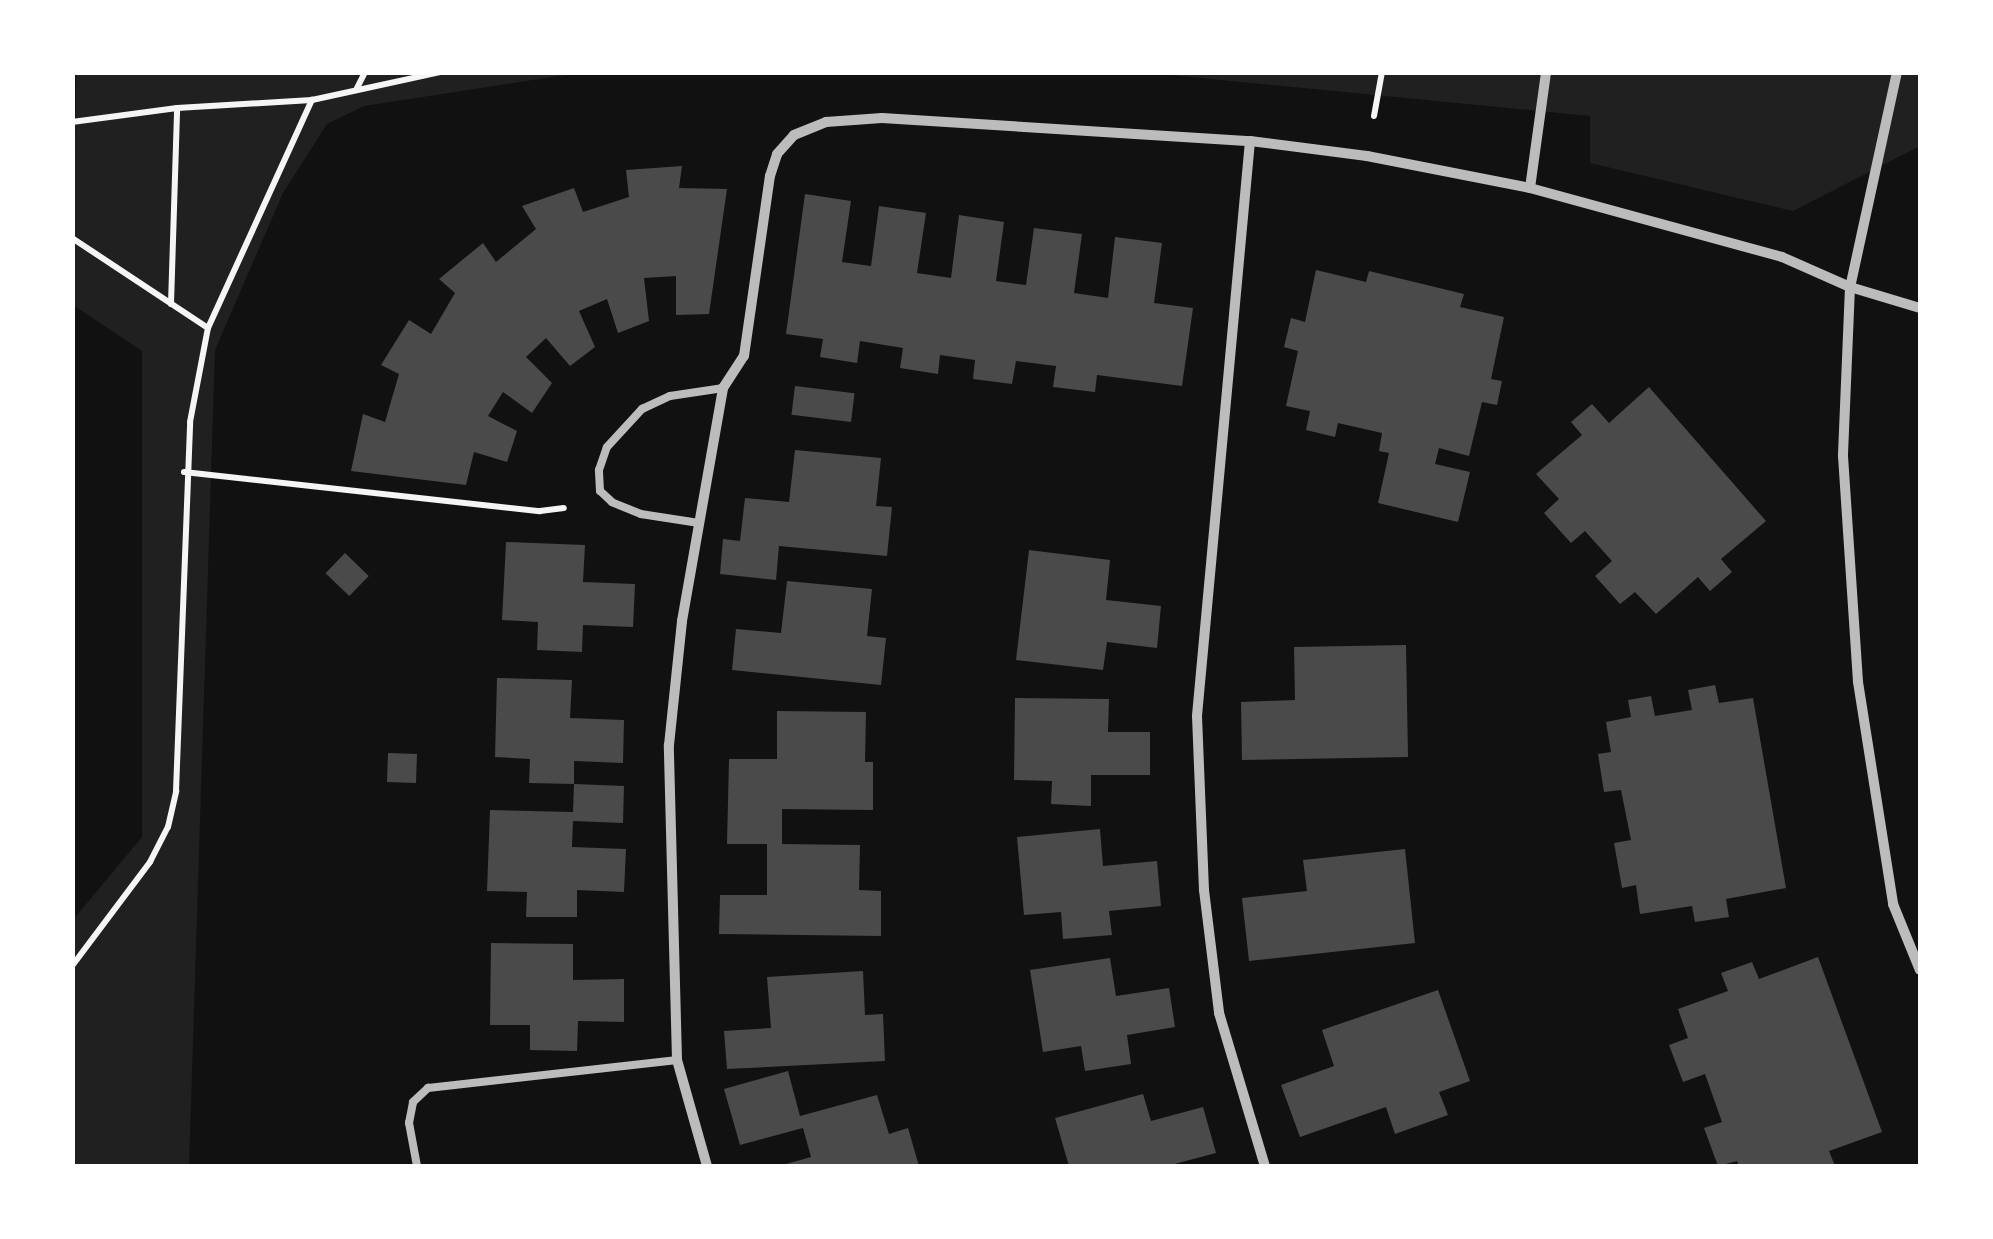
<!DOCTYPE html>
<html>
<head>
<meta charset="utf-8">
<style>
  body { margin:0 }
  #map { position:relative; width:1993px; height:1239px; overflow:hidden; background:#111; font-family:Jost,sans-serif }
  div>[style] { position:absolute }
  .green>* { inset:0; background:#202020 }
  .building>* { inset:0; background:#4a4a4a; transform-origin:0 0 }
  .path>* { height:6px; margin:-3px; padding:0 3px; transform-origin:3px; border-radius:3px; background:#f5f5f5 }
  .service>* { height:8px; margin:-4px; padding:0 4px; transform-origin:4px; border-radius:4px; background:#bcbcbc }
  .minor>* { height:10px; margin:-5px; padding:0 5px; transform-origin:5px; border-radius:5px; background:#bcbcbc }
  span { translate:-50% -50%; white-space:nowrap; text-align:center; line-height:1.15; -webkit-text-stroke:10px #fff; paint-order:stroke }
  .frame { position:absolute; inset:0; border:75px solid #fff; pointer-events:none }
</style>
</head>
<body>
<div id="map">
  <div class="green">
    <i style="clip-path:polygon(76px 72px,578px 73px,364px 106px,327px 124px,283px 193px,215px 350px,189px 1166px,73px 1166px,73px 920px,142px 837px,142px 351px,73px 305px)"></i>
    <i style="clip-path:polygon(1150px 73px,1920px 73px,1920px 146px,1793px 211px,1590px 163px,1590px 116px)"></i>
  </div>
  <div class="building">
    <i style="clip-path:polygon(682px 166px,679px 188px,727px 189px,709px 314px,676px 315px,676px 276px,644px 278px,649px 321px,618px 333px,607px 299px,579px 311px,595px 347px,570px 366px,546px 338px,526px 357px,552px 383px,532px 413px,503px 392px,488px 416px,517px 431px,507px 462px,474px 452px,466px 485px,351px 471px,363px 414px,385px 422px,399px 374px,381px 365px,409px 320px,431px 334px,455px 293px,439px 279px,483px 243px,496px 262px,536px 229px,522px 206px,574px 188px,583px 212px,629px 197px,626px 170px)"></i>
    <i style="clip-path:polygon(805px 194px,851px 201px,842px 262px,871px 266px,879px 206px,926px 213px,917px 273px,951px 278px,959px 215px,1004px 222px,996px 281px,1026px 285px,1034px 228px,1082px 234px,1074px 293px,1108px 298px,1115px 237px,1162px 243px,1154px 303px,1193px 308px,1182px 386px,1097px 375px,1095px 392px,1053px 387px,1056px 366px,1016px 361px,1012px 384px,973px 379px,975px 360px,940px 355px,938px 374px,900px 368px,903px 348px,860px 341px,857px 363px,820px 357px,823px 339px,786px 334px)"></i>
    <i style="clip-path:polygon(1316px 270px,1366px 282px,1369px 271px,1464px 294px,1460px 307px,1504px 317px,1491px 379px,1502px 381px,1497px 405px,1482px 402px,1469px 456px,1439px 448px,1435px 464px,1470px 472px,1458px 522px,1378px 503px,1389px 453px,1379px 451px,1382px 433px,1338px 423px,1335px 437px,1306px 430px,1310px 411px,1286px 406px,1298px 351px,1284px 347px,1291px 318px,1305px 322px)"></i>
    <i style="left:795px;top:386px;width:60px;height:29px;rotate:7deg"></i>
    <i style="clip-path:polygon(1649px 387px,1766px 521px,1721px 559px,1732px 572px,1710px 591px,1698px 577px,1656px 614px,1635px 592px,1620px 604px,1595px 576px,1612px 561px,1585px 531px,1571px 543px,1544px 513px,1559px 499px,1536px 474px,1582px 435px,1571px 422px,1592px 404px,1609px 423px)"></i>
    <i style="clip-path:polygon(795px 450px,881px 458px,876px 506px,892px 507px,887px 556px,779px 546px,776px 580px,720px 574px,723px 539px,740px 541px,745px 498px,789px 502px)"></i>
    <i style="clip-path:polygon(506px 542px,585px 545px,583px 582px,635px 584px,633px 627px,583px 625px,582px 652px,537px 650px,538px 622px,502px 620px)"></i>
    <i style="clip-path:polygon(1029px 550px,1110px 560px,1106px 600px,1161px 606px,1157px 648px,1107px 642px,1103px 670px,1016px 660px)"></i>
    <i style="left:345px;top:553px;width:33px;height:28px;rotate:44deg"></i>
    <i style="clip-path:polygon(787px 581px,872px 589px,867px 636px,886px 638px,881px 685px,732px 670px,736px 629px,781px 633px)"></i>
    <i style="clip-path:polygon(1406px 645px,1408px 757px,1242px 760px,1241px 702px,1295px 700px,1294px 647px)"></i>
    <i style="clip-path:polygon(497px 678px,572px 680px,570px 718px,624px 720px,623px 763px,574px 761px,574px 784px,624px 786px,623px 823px,573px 821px,572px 847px,626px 849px,624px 892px,577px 890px,577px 917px,526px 917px,527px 892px,487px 891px,490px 810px,573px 812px,574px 784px,529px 783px,530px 759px,495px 757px)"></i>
    <i style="clip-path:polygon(1715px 685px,1719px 703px,1753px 698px,1786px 888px,1726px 899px,1729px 917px,1695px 922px,1692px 906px,1640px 914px,1636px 885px,1622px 888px,1614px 843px,1631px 840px,1621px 790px,1604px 792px,1598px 754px,1611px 752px,1606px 722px,1631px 717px,1628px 700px,1651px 696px,1655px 716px,1692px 710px,1688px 690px)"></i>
    <i style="clip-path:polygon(1015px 698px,1109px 699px,1108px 732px,1150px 732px,1150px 775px,1091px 775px,1091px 806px,1051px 804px,1052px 781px,1014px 780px)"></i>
    <i style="clip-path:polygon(777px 711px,866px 712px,865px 762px,873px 762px,873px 810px,782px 809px,782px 844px,860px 845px,859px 890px,881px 891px,881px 936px,719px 934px,720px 895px,767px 895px,767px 844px,727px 844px,729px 759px,777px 759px)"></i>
    <i style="left:388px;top:753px;width:29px;height:29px;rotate:2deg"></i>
    <i style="clip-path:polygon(1100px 829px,1103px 866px,1157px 861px,1161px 906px,1109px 911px,1112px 935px,1063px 939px,1061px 912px,1024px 915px,1017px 837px)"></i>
    <i style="clip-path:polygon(1405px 849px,1415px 943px,1249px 961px,1242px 898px,1307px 891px,1303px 860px)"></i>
    <i style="clip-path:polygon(491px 943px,573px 944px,573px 980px,624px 979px,624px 1022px,578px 1021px,577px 1051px,530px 1050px,530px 1025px,490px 1025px)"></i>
    <i style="clip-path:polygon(1818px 957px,1882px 1132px,1829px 1151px,1835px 1166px,1739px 1166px,1737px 1161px,1718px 1166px,1704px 1128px,1722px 1122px,1705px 1074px,1683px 1082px,1669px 1045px,1688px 1038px,1678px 1009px,1728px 991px,1721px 973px,1752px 962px,1759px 979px)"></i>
    <i style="clip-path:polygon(1110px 958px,1116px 996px,1169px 988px,1175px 1027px,1127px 1035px,1131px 1064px,1085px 1071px,1081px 1046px,1043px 1052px,1030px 970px)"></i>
    <i style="clip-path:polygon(863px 971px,865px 1015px,883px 1014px,885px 1061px,727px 1069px,724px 1031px,771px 1028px,767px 977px)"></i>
    <i style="clip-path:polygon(1438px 990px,1470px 1081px,1439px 1092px,1448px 1115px,1395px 1134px,1386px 1107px,1300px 1137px,1281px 1085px,1334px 1066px,1322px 1030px)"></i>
    <i style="clip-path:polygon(788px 1071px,800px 1116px,877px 1095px,889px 1134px,908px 1128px,919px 1166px,779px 1166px,811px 1157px,803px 1128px,740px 1145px,724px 1089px)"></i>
    <i style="clip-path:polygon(1143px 1094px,1151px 1121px,1203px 1107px,1216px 1153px,1167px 1166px,1069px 1166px,1055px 1118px)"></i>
  </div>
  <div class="path">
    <i style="left:357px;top:88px;width:18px;rotate:-63deg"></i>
    <i style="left:1374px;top:116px;width:45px;rotate:-79.7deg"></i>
    <i style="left:72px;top:122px;width:106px;rotate:-7.6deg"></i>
    <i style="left:177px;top:108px;width:135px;rotate:-3.4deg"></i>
    <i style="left:312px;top:100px;width:131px;rotate:-12.3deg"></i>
    <i style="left:72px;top:238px;width:163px;rotate:33.5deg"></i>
    <i style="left:171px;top:304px;width:196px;rotate:-88.2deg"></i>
    <i style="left:184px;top:472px;width:358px;rotate:6.3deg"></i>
    <i style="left:540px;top:511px;width:24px;rotate:-7deg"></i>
    <i style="left:72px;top:966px;width:130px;rotate:-53.1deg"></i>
    <i style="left:150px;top:862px;width:39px;rotate:-63deg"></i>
    <i style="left:168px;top:827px;width:37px;rotate:-77deg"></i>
    <i style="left:176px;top:791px;width:369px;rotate:-87.8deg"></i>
    <i style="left:190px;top:422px;width:96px;rotate:-79.2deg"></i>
    <i style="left:208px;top:328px;width:251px;rotate:-65.5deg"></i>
  </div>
  <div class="service">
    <i style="left:699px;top:523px;width:59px;rotate:-171.2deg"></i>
    <i style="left:641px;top:514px;width:31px;rotate:-158deg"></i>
    <i style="left:612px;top:502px;width:16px;rotate:-137deg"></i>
    <i style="left:600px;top:491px;width:21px;rotate:-93deg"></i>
    <i style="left:599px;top:470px;width:24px;rotate:-71deg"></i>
    <i style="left:607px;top:447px;width:52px;rotate:-47.4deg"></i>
    <i style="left:642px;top:409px;width:31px;rotate:-25deg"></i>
    <i style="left:670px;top:396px;width:54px;rotate:-8.6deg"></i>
    <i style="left:417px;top:1166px;width:44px;rotate:-100.5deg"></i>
    <i style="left:409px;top:1123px;width:21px;rotate:-79deg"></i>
    <i style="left:413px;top:1102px;width:21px;rotate:-43deg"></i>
    <i style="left:428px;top:1088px;width:251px;rotate:-6.4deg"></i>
  </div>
  <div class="minor">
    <i style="left:1897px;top:72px;width:220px;rotate:102.3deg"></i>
    <i style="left:1850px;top:287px;width:169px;rotate:92.4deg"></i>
    <i style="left:1843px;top:456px;width:226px;rotate:86.2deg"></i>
    <i style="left:1858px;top:682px;width:225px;rotate:81deg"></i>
    <i style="left:1893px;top:904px;width:71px;rotate:67.8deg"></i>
    <i style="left:1250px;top:141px;width:577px;rotate:95.27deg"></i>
    <i style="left:1197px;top:716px;width:174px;rotate:87.7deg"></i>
    <i style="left:1204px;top:890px;width:124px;rotate:83deg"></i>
    <i style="left:1219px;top:1013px;width:160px;rotate:73.3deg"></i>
    <i style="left:1530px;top:188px;width:117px;rotate:-82.1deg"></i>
    <i style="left:707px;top:1166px;width:110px;rotate:-105.8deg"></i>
    <i style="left:677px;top:1060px;width:315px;rotate:-91.5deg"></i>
    <i style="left:669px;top:745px;width:125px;rotate:-84deg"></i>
    <i style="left:682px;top:621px;width:237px;rotate:-80deg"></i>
    <i style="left:723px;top:388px;width:38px;rotate:-57deg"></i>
    <i style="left:744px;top:356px;width:182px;rotate:-81.8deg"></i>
    <i style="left:770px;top:176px;width:23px;rotate:-72deg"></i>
    <i style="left:777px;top:154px;width:25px;rotate:-48deg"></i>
    <i style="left:794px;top:135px;width:35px;rotate:-22deg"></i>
    <i style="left:826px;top:122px;width:56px;rotate:-4.1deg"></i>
    <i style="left:882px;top:118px;width:369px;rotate:3.6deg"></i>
    <i style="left:1250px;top:141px;width:118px;rotate:7.3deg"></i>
    <i style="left:1367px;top:156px;width:166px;rotate:11.1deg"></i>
    <i style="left:1530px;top:188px;width:261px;rotate:15.3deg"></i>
    <i style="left:1782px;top:257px;width:74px;rotate:23.8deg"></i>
    <i style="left:1850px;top:287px;width:73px;rotate:16.7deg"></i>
  </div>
  <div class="frame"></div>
</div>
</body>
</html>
